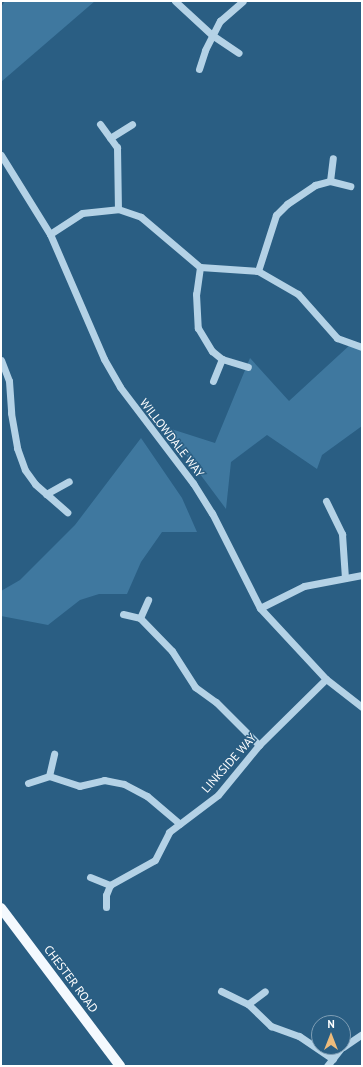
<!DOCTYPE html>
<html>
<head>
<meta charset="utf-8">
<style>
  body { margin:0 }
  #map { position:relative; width:363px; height:1067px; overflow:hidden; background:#2a5e83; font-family:"PT Sans",sans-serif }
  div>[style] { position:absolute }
  .green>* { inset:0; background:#3f789f }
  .minor>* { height:7px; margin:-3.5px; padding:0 3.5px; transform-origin:3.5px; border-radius:3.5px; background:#b4d2e6 }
  .major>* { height:10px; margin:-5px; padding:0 5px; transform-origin:5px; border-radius:5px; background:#f4f9fe }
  span { translate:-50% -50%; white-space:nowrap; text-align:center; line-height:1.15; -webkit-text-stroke:3px #2a5e83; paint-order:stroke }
  .street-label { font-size:12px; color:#fff }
  .frame { position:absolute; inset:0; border:2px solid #fff; pointer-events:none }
  .north { position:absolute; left:311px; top:1015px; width:40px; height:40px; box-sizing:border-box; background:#2a5e83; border:1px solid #7f9eb5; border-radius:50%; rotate:0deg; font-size:11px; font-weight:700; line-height:16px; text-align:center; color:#fff }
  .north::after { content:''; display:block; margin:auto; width:14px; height:18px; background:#edbb7b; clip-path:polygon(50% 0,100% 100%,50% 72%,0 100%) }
</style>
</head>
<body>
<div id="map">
  <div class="green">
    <i style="clip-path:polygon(5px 1px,95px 1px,1px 82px,1px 7px)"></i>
    <i style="clip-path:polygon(351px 344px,362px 346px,362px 426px,322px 455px,317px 469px,267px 435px,231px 462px,226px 509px,165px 427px,215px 443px,250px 358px,289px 401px)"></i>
    <i style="clip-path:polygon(141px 438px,182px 498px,197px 532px,162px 532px,141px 562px,127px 594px,99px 594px,80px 600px,48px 625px,1px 616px,1px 591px,20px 580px,75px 525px)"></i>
  </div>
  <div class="minor">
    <i style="left:175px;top:1px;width:50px;rotate:42.6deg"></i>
    <i style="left:212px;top:35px;width:32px;rotate:34deg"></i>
    <i style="left:199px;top:69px;width:20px;rotate:-72deg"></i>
    <i style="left:205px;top:50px;width:33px;rotate:-63deg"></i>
    <i style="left:220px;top:21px;width:30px;rotate:-41deg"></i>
    <i style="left:100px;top:124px;width:29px;rotate:54deg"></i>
    <i style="left:117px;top:147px;width:62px;rotate:89.1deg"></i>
    <i style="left:110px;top:138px;width:26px;rotate:-32deg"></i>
    <i style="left:1px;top:155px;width:93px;rotate:58.2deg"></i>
    <i style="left:50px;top:234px;width:136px;rotate:66.6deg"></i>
    <i style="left:104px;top:359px;width:32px;rotate:60deg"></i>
    <i style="left:120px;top:387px;width:121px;rotate:52.8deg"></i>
    <i style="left:193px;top:483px;width:36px;rotate:58deg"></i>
    <i style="left:212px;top:513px;width:106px;rotate:63.2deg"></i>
    <i style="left:260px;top:608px;width:97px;rotate:47.1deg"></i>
    <i style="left:326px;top:679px;width:46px;rotate:37.9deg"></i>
    <i style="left:330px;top:181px;width:23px;rotate:-83deg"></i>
    <i style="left:50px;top:234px;width:38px;rotate:-33deg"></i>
    <i style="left:82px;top:213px;width:36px;rotate:-6deg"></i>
    <i style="left:118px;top:209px;width:24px;rotate:19deg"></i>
    <i style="left:141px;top:217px;width:77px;rotate:40.3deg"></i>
    <i style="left:200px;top:267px;width:58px;rotate:3.9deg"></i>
    <i style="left:258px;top:271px;width:46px;rotate:29.9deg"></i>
    <i style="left:298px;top:294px;width:59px;rotate:48.4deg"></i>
    <i style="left:337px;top:338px;width:27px;rotate:20deg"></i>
    <i style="left:200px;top:267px;width:27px;rotate:98deg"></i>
    <i style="left:196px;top:294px;width:34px;rotate:87deg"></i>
    <i style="left:198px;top:328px;width:27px;rotate:59deg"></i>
    <i style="left:212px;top:351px;width:13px;rotate:39deg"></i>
    <i style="left:222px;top:359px;width:27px;rotate:17deg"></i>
    <i style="left:258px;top:271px;width:59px;rotate:-72.2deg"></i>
    <i style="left:276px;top:215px;width:16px;rotate:-45deg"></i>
    <i style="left:287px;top:204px;width:34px;rotate:-34deg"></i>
    <i style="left:315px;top:185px;width:16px;rotate:-15deg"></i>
    <i style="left:330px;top:181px;width:21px;rotate:14deg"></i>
    <i style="left:1px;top:360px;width:22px;rotate:69deg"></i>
    <i style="left:9px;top:381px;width:32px;rotate:86deg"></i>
    <i style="left:11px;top:413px;width:36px;rotate:80deg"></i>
    <i style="left:17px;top:448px;width:23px;rotate:70deg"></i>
    <i style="left:25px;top:470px;width:17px;rotate:54deg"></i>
    <i style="left:35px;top:484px;width:43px;rotate:41.2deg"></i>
    <i style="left:213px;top:381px;width:24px;rotate:-68deg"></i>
    <i style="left:46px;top:494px;width:26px;rotate:-29deg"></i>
    <i style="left:326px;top:501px;width:37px;rotate:64deg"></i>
    <i style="left:342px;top:534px;width:44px;rotate:86.1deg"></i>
    <i style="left:260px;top:608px;width:49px;rotate:-26.6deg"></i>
    <i style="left:304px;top:586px;width:59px;rotate:-10.7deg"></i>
    <i style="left:123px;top:614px;width:17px;rotate:13deg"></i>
    <i style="left:140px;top:618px;width:46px;rotate:45.9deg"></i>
    <i style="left:172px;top:651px;width:43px;rotate:57.4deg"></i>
    <i style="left:195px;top:687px;width:26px;rotate:36deg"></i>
    <i style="left:216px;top:702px;width:61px;rotate:45deg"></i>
    <i style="left:140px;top:618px;width:20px;rotate:-66deg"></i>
    <i style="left:49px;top:776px;width:23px;rotate:-77deg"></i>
    <i style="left:28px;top:783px;width:22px;rotate:-18deg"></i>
    <i style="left:49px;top:776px;width:32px;rotate:18deg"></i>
    <i style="left:79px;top:786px;width:26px;rotate:-13deg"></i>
    <i style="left:104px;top:780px;width:20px;rotate:11deg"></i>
    <i style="left:124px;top:784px;width:26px;rotate:28deg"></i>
    <i style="left:147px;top:796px;width:43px;rotate:40.3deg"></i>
    <i style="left:90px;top:877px;width:22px;rotate:22deg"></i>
    <i style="left:106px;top:907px;width:12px;rotate:-90deg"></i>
    <i style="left:106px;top:895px;width:11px;rotate:-68deg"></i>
    <i style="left:110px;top:885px;width:51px;rotate:-29.1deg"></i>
    <i style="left:155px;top:860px;width:31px;rotate:-63deg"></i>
    <i style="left:169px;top:832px;width:61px;rotate:-37.1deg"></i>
    <i style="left:218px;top:795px;width:65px;rotate:-50.6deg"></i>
    <i style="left:259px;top:745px;width:94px;rotate:-44.6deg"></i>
    <i style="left:221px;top:991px;width:30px;rotate:26deg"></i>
    <i style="left:248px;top:1004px;width:32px;rotate:44deg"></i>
    <i style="left:271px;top:1026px;width:30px;rotate:20deg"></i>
    <i style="left:299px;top:1036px;width:41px;rotate:34.1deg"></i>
    <i style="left:248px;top:1004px;width:21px;rotate:-37deg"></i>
    <i style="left:343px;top:1047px;width:23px;rotate:-34deg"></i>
    <i style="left:327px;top:1066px;width:24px;rotate:-52deg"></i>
  </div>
  <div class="major">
    <i style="left:1px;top:908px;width:198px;rotate:53deg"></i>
  </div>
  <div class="street-label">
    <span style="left:172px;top:438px;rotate:52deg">WILLOWDALE WAY</span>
    <span style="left:229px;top:763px;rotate:-48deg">LINKSIDE WAY</span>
    <span style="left:71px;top:979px;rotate:53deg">CHESTER ROAD</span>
  </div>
  <div class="frame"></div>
  <div class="north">N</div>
</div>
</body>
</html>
